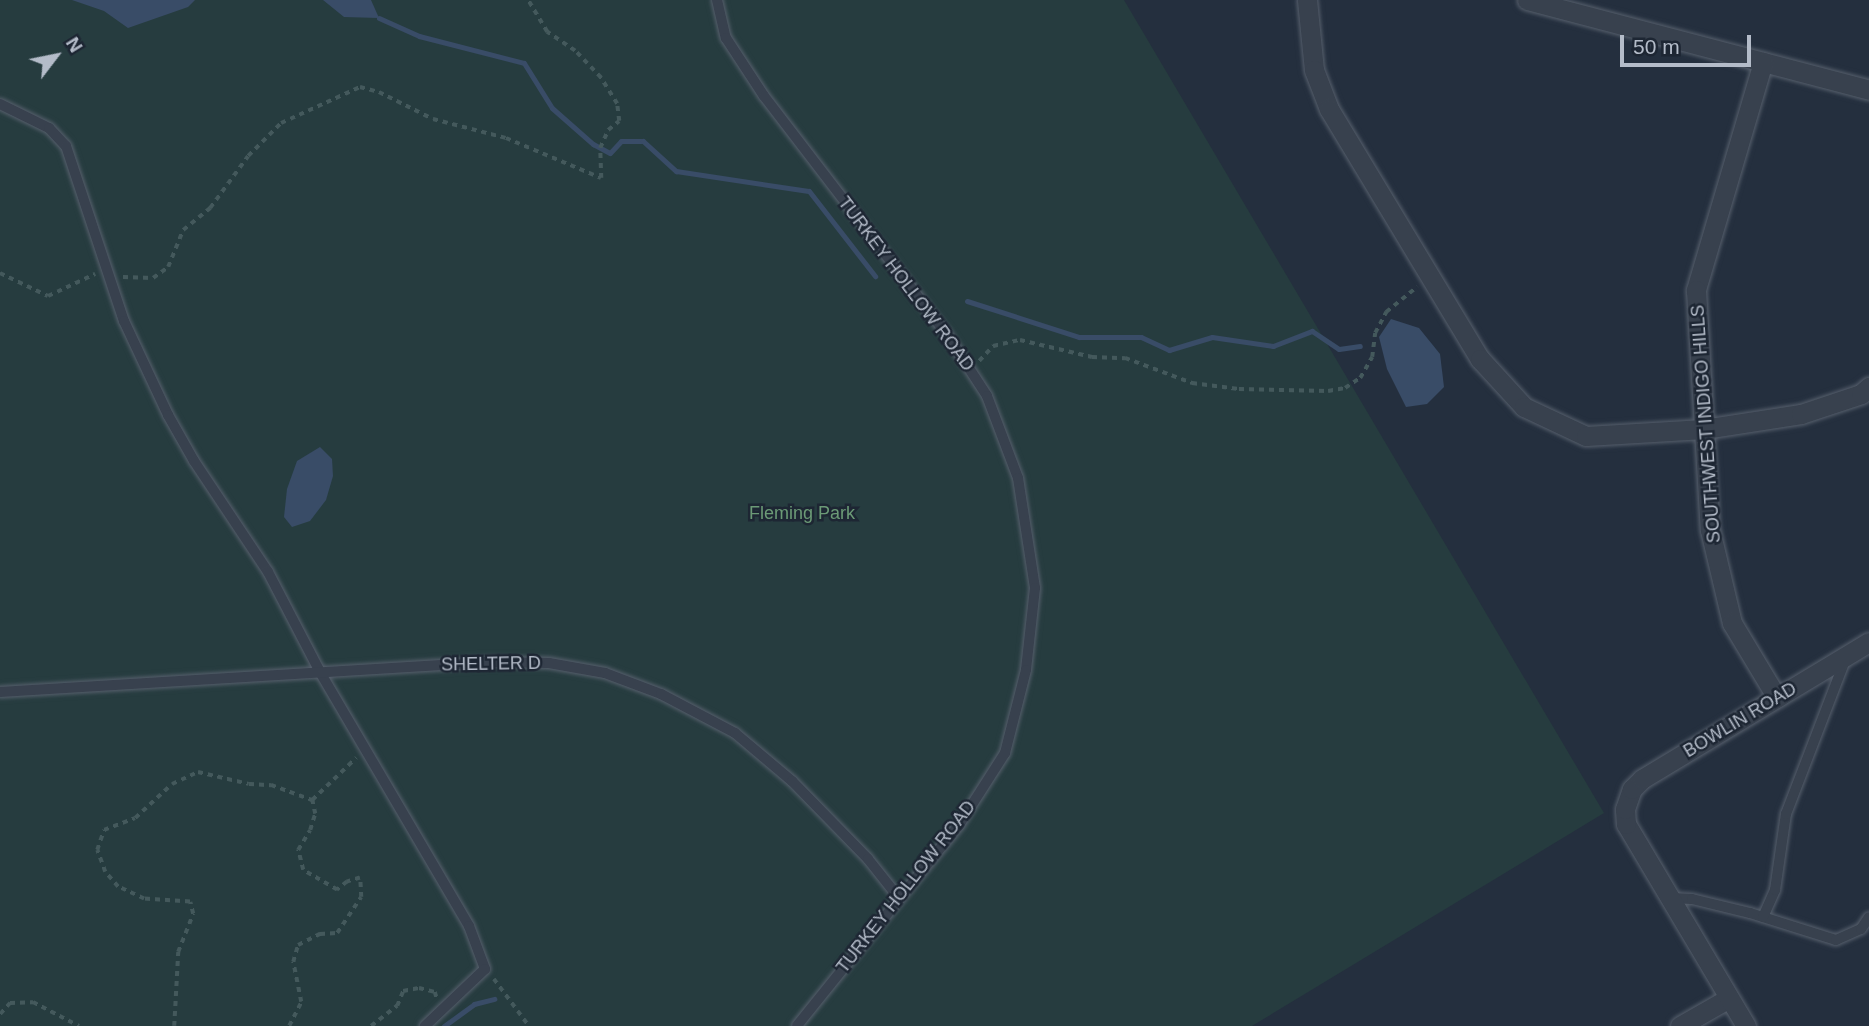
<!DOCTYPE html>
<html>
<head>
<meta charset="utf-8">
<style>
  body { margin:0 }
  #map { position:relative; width:1869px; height:1026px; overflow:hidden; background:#242f3e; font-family:Helvetica,sans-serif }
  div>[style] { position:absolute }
  .green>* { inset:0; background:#263c3f }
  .water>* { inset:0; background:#394c67 }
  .stream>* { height:5px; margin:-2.5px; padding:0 2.5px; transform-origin:2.5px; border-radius:2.5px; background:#394c67 }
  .path>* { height:3.5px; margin-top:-1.75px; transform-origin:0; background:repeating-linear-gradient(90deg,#44595c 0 5px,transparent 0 10px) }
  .roads { filter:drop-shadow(0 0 2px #565f6c) drop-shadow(0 0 2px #565f6c) }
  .lane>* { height:10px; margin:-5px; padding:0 5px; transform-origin:5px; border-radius:5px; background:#38414e }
  .street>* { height:19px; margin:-9.5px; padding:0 9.5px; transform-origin:9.5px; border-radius:9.5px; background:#38414e }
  span { translate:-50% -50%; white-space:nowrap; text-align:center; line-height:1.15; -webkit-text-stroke:5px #1d2633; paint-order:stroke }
  .street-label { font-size:18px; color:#b4bcc9 }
  .park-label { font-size:18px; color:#6b9a76 }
  .north { position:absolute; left:21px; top:21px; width:70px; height:70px; -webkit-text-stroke:5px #1d2633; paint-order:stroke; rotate:58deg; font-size:19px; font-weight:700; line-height:28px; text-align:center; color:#b4bcc9 }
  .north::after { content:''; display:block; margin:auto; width:24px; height:32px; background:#b4bcc9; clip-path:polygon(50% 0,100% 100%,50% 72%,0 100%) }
  .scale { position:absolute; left:1620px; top:35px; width:131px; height:32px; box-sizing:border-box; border:4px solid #b4bcc9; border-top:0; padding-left:9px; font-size:21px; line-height:24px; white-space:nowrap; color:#b4bcc9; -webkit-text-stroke:5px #1d2633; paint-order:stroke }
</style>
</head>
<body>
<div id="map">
  <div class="green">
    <i style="clip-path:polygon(0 0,1124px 0,1604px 813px,1252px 1026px,0 1026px)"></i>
  </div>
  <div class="water">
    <i style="clip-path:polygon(72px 0,195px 0,188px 7px,128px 28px,104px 11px)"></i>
    <i style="clip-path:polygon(323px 0,371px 0,379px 18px,344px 17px)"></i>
    <i style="clip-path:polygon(1391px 319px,1419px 328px,1440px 354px,1444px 387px,1427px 404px,1406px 407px,1387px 369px,1379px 337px)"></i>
    <i style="clip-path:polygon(320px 447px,332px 459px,333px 476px,326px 500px,310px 521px,292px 527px,284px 517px,287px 489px,297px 461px)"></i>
  </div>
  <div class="stream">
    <i style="left:379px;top:18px;width:44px;rotate:24.2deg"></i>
    <i style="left:419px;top:36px;width:108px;rotate:14.4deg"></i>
    <i style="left:524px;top:63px;width:53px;rotate:58.1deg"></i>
    <i style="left:552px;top:108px;width:55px;rotate:41.3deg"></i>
    <i style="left:593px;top:144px;width:19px;rotate:28deg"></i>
    <i style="left:610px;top:153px;width:16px;rotate:-47deg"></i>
    <i style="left:621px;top:141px;width:22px"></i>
    <i style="left:643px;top:141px;width:45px;rotate:42.3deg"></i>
    <i style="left:676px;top:171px;width:134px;rotate:8.6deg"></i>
    <i style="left:809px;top:191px;width:108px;rotate:52.2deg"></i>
    <i style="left:967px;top:301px;width:118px;rotate:17.8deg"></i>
    <i style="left:1079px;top:337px;width:62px"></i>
    <i style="left:1141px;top:337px;width:31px;rotate:25deg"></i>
    <i style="left:1169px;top:350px;width:45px;rotate:-16.8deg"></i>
    <i style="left:1212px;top:337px;width:62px;rotate:8.4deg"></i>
    <i style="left:1273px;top:346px;width:42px;rotate:-21deg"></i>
    <i style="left:1312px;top:331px;width:32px;rotate:34deg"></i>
    <i style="left:1339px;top:349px;width:21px;rotate:-8deg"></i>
    <i style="left:444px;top:1026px;width:37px;rotate:-36deg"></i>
    <i style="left:474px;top:1004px;width:21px;rotate:-14deg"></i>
  </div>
  <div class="path">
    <i style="left:0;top:273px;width:53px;rotate:25.6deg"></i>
    <i style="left:48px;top:296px;width:52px;rotate:-25.1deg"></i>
    <i style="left:123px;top:277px;width:30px;rotate:2deg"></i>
    <i style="left:153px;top:278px;width:19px;rotate:-36deg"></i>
    <i style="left:168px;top:267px;width:40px;rotate:-68deg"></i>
    <i style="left:183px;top:230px;width:35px;rotate:-39deg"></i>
    <i style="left:210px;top:208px;width:64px;rotate:-53.8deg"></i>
    <i style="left:248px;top:156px;width:47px;rotate:-45deg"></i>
    <i style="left:281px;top:123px;width:87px;rotate:-24.5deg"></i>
    <i style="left:360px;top:87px;width:20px;rotate:15deg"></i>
    <i style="left:379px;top:92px;width:60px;rotate:26.6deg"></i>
    <i style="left:433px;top:119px;width:75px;rotate:14.6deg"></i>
    <i style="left:506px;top:138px;width:103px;rotate:22.8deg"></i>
    <i style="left:601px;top:178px;width:30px;rotate:-92deg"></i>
    <i style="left:600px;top:148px;width:20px;rotate:-66deg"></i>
    <i style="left:608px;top:130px;width:14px;rotate:-39deg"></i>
    <i style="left:619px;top:121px;width:17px;rotate:-97deg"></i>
    <i style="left:617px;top:104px;width:31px;rotate:-122deg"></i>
    <i style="left:601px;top:78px;width:37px;rotate:-134deg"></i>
    <i style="left:575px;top:51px;width:34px;rotate:-146deg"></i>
    <i style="left:547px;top:32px;width:37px;rotate:-121deg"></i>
    <i style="left:979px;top:361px;width:21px;rotate:-47deg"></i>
    <i style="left:993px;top:346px;width:28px;rotate:-13deg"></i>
    <i style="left:1020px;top:340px;width:74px;rotate:13.3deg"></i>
    <i style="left:1092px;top:357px;width:33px;rotate:2deg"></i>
    <i style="left:1125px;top:358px;width:72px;rotate:20.5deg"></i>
    <i style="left:1192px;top:383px;width:47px;rotate:7.3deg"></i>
    <i style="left:1239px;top:389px;width:89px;rotate:1.3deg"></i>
    <i style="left:1328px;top:391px;width:17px;rotate:-10deg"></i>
    <i style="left:1345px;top:388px;width:18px;rotate:-34deg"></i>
    <i style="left:1360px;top:378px;width:24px;rotate:-60deg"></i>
    <i style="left:1372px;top:357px;width:24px;rotate:-83deg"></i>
    <i style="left:1375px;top:333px;width:24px;rotate:-62deg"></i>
    <i style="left:1386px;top:312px;width:40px;rotate:-39deg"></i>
    <i style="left:494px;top:979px;width:59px;rotate:53.3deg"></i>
    <i style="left:0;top:1014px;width:15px;rotate:-48deg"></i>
    <i style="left:10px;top:1003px;width:23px;rotate:-2deg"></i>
    <i style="left:33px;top:1002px;width:52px;rotate:27.6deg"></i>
    <i style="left:174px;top:1026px;width:74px;rotate:-86.9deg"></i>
    <i style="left:178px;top:952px;width:41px;rotate:-68.5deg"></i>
    <i style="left:193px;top:914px;width:12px;rotate:-104deg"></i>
    <i style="left:190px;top:902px;width:46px;rotate:-176.3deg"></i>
    <i style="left:144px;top:899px;width:29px;rotate:-155deg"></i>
    <i style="left:118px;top:887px;width:20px;rotate:-131deg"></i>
    <i style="left:105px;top:872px;width:23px;rotate:-110deg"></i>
    <i style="left:97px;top:850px;width:21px;rotate:-71deg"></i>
    <i style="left:104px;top:830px;width:33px;rotate:-21deg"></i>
    <i style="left:135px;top:818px;width:50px;rotate:-42.6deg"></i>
    <i style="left:172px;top:784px;width:29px;rotate:-25deg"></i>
    <i style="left:198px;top:772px;width:52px;rotate:13.2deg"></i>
    <i style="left:249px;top:784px;width:22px;rotate:3deg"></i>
    <i style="left:271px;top:785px;width:44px;rotate:20.1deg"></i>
    <i style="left:312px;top:800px;width:61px;rotate:-43.7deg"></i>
    <i style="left:289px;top:1026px;width:27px;rotate:-63deg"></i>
    <i style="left:301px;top:1002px;width:41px;rotate:-101.3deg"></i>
    <i style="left:293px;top:962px;width:18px;rotate:-74deg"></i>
    <i style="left:298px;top:945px;width:25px;rotate:-27deg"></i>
    <i style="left:320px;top:934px;width:17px;rotate:-3deg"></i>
    <i style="left:337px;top:933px;width:43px;rotate:-56.3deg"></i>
    <i style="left:361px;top:897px;width:19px;rotate:-93deg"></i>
    <i style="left:360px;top:878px;width:14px;rotate:163deg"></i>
    <i style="left:347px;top:882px;width:13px;rotate:141deg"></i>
    <i style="left:337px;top:890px;width:39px;rotate:-150deg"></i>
    <i style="left:303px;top:870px;width:21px;rotate:-104deg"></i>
    <i style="left:298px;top:850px;width:23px;rotate:-59deg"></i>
    <i style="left:310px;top:830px;width:17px;rotate:-73deg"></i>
    <i style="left:315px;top:814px;width:14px;rotate:-102deg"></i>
    <i style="left:371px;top:1026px;width:33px;rotate:-38deg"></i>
    <i style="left:397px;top:1006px;width:16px;rotate:-68deg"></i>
    <i style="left:403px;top:991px;width:16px;rotate:-11deg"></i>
    <i style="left:419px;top:988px;width:16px;rotate:14deg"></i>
    <i style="left:435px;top:992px;width:7px;rotate:74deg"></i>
  </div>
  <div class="roads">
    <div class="lane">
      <i style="left:717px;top:0;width:39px;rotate:77deg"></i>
      <i style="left:726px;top:38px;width:69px;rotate:56.8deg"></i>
      <i style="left:764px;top:96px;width:299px;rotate:52.5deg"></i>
      <i style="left:946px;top:333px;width:75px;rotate:56.9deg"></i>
      <i style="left:987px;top:396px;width:88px;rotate:69.3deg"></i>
      <i style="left:1018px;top:478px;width:111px;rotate:81.2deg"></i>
      <i style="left:1035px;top:588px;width:82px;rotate:96.3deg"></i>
      <i style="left:1026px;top:670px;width:86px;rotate:104.2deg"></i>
      <i style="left:1005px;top:753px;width:85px;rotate:122.6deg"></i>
      <i style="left:959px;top:825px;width:258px;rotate:128.9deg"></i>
      <i style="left:0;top:104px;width:55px;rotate:26.1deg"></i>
      <i style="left:49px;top:128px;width:25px;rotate:47deg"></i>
      <i style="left:66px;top:146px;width:184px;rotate:71.7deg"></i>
      <i style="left:124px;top:321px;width:104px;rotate:64.9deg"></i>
      <i style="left:168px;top:415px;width:53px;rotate:60.5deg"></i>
      <i style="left:194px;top:461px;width:133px;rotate:56.3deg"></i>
      <i style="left:268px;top:572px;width:113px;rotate:62.5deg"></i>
      <i style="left:320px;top:672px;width:294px;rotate:59.6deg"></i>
      <i style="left:469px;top:926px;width:46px;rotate:69.6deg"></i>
      <i style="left:485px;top:969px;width:83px;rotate:136.5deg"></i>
      <i style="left:0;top:692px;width:487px;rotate:-3.5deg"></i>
      <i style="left:486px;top:662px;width:63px;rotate:0.9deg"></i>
      <i style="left:549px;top:663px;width:57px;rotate:10.1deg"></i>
      <i style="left:605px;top:673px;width:60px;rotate:20.6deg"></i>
      <i style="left:661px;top:694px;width:84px;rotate:27.8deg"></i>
      <i style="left:735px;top:733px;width:75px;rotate:40.1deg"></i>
      <i style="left:792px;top:781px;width:109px;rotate:45.7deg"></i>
      <i style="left:868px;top:859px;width:50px;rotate:51.5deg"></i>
      <i style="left:1671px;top:898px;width:21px;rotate:3deg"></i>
      <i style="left:1692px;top:899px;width:60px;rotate:13.6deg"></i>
      <i style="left:1750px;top:913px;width:90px;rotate:17.4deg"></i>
      <i style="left:1836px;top:940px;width:27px;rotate:-24deg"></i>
      <i style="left:1861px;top:929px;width:14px;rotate:-56deg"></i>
      <i style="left:1763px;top:917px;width:30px;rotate:-66deg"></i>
      <i style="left:1775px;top:890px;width:77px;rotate:-81.8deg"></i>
      <i style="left:1786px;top:814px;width:165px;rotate:-69deg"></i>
    </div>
    <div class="street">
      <i style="left:1307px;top:0;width:70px;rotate:84.3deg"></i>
      <i style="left:1314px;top:70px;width:42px;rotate:69deg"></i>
      <i style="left:1329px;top:109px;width:292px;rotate:58.9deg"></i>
      <i style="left:1480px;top:359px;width:65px;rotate:47.5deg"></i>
      <i style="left:1524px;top:407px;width:68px;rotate:25.1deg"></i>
      <i style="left:1586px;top:436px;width:118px;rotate:-3.4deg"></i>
      <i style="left:1704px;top:429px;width:98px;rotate:-8.8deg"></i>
      <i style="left:1801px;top:414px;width:63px;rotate:-18.4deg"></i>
      <i style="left:1861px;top:394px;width:11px;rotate:-41deg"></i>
      <i style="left:1527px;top:0;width:354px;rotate:14.7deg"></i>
      <i style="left:1763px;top:62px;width:238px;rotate:106.4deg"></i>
      <i style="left:1696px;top:290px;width:240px;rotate:86.7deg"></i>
      <i style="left:1710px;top:530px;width:96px;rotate:76.7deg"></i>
      <i style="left:1732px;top:623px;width:87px;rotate:59deg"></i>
      <i style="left:1680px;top:1026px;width:56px;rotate:-29.7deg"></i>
      <i style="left:1746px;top:1026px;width:235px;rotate:-120.7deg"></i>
      <i style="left:1626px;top:824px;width:15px;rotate:-94deg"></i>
      <i style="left:1625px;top:809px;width:21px;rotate:-71deg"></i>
      <i style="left:1632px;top:789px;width:14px;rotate:-45deg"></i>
      <i style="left:1642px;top:779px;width:265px;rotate:-31.1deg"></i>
    </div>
  </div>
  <div class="street-label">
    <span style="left:906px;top:284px;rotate:53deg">TURKEY HOLLOW ROAD</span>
    <span style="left:1706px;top:424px;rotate:-94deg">SOUTHWEST INDIGO HILLS</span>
    <span style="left:491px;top:664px;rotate:-1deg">SHELTER D</span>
    <span style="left:1740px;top:720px;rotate:-31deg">BOWLIN ROAD</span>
    <span style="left:906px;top:887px;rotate:-52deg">TURKEY HOLLOW ROAD</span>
  </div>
  <div class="park-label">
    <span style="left:802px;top:513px">Fleming Park</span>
  </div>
  <div class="north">N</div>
  <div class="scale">50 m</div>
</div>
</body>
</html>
